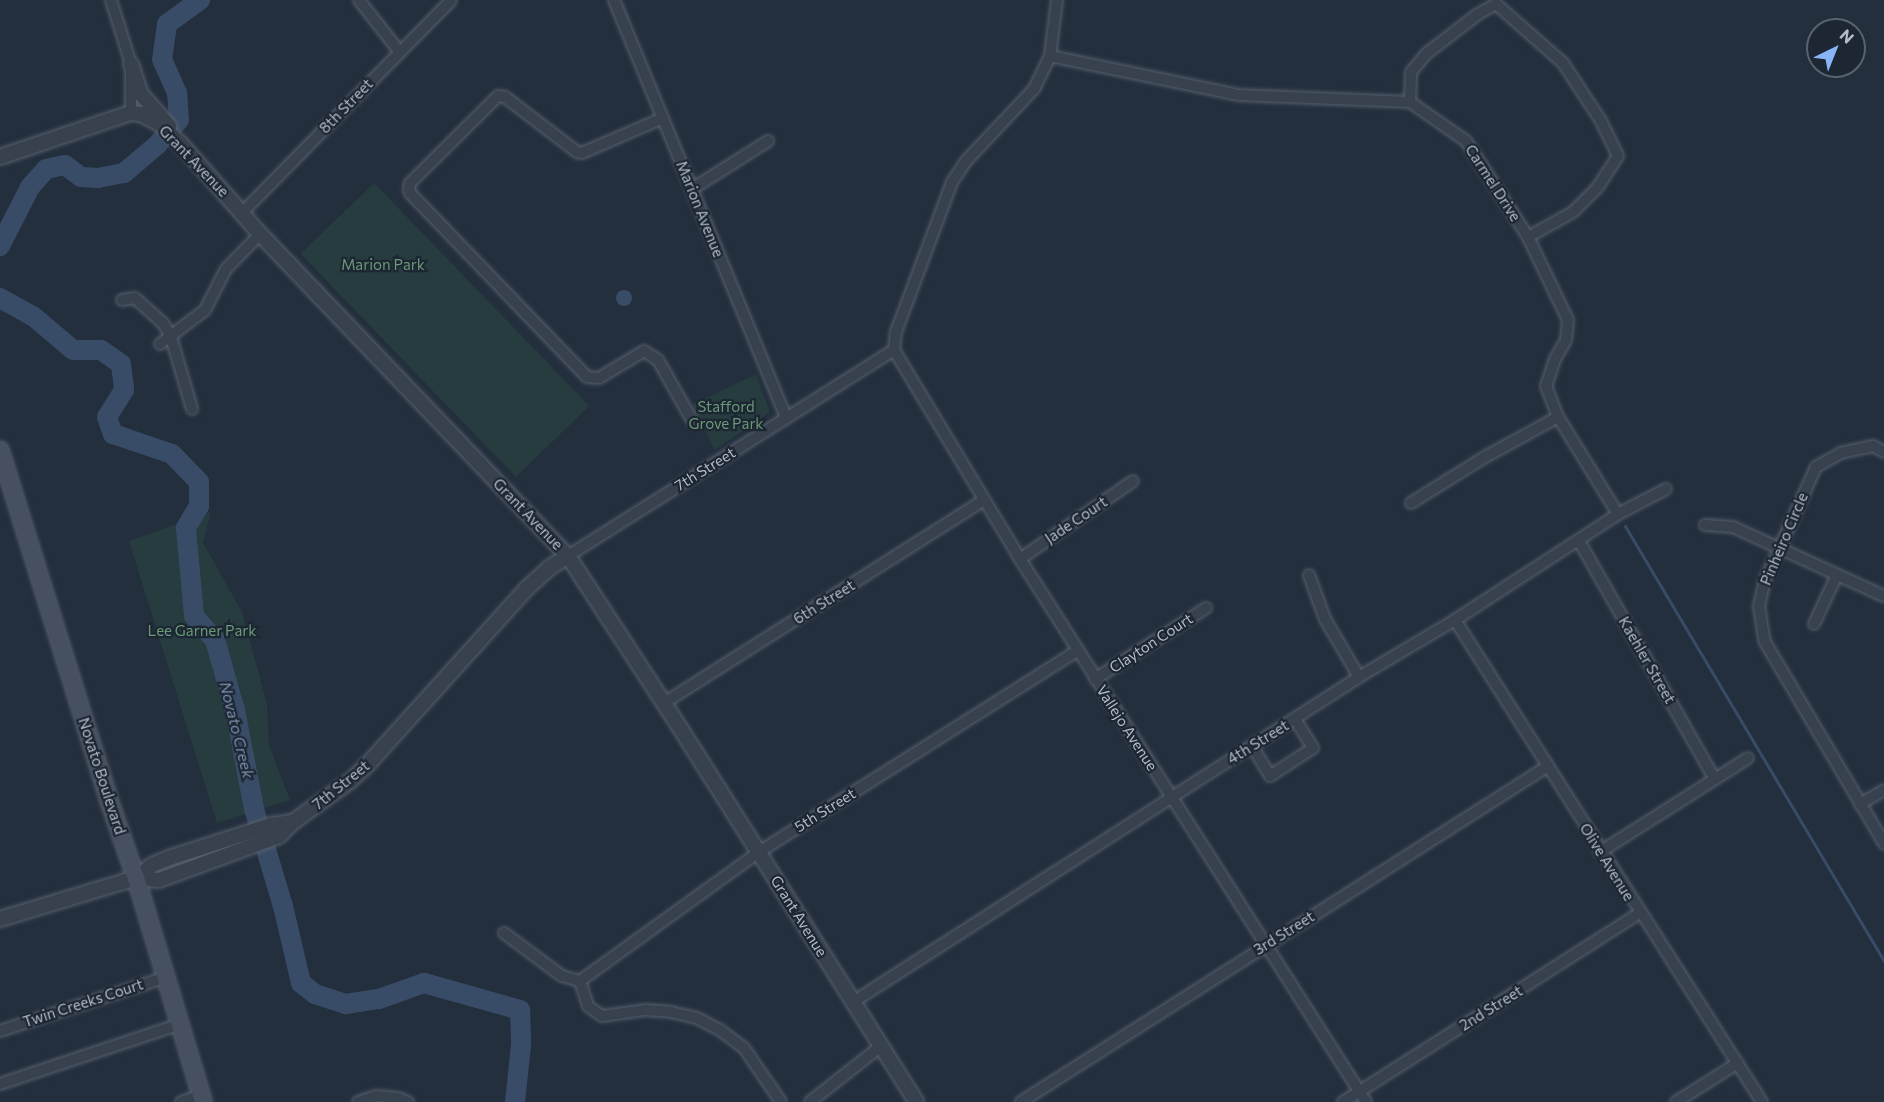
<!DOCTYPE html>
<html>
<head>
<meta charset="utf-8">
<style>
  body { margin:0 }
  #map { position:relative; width:1884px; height:1102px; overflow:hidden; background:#242f3e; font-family:Commissioner,sans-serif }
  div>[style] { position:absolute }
  .green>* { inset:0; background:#263c3f; transform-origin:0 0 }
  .water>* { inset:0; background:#394c67 }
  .round { border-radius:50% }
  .stream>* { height:3px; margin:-1.5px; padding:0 1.5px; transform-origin:1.5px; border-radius:1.5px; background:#394c67 }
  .river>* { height:20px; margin:-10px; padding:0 10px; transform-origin:10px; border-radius:10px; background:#394c67 }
  .roads { filter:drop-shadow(0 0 2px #565f6c) drop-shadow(0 0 2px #565f6c) }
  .minor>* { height:10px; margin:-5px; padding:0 5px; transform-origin:5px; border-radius:5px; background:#38414e }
  .tertiary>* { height:14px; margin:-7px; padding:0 7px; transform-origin:7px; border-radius:7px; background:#38414e }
  .secondary>* { height:16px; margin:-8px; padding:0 8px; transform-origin:8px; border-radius:8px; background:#465061 }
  span { translate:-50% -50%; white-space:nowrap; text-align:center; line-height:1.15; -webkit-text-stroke:4.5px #1d2633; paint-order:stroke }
  .street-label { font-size:15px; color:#b4bcc9 }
  .park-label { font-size:15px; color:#6b9a76 }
  .water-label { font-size:16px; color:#7c92b1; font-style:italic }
  .north { position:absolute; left:1806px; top:18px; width:60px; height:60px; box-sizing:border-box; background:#1d2633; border:2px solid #59626f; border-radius:50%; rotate:43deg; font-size:16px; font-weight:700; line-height:24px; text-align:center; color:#b4bcc9 }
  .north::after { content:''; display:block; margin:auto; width:21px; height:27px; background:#8ab4f8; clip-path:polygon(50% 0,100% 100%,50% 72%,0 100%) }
</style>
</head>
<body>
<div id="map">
  <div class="green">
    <i style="left:374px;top:183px;width:310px;height:102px;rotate:46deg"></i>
    <i style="clip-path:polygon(756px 374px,770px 412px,715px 450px,692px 405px)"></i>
    <i style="clip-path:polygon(211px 512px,203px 543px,242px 612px,267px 704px,269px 745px,290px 800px,217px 823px,129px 541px)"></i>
  </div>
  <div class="water">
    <i class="round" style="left:616px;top:290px;width:16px;height:16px"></i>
  </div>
  <div class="stream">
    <i style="left:1625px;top:526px;width:506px;rotate:59.23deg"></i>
  </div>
  <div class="river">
    <i style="left:0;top:246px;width:66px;rotate:-63deg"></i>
    <i style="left:30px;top:187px;width:24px;rotate:-48deg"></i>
    <i style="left:46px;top:169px;width:19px;rotate:-12deg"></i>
    <i style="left:65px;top:165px;width:20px;rotate:37deg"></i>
    <i style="left:81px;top:177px;width:17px;rotate:3deg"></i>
    <i style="left:98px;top:178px;width:26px;rotate:-11deg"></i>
    <i style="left:124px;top:173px;width:43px;rotate:-40.3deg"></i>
    <i style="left:157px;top:145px;width:33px;rotate:-49deg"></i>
    <i style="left:179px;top:120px;width:27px;rotate:-94deg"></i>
    <i style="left:177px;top:93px;width:36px;rotate:-114deg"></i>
    <i style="left:162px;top:60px;width:36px;rotate:-82deg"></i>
    <i style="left:167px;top:24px;width:41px;rotate:-36deg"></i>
    <i style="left:0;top:298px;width:38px;rotate:29deg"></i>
    <i style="left:33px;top:316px;width:52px;rotate:40.4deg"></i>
    <i style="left:73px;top:350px;width:28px"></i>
    <i style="left:101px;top:350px;width:24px;rotate:35deg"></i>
    <i style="left:121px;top:364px;width:26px;rotate:83deg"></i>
    <i style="left:124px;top:390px;width:32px;rotate:122deg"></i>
    <i style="left:107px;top:417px;width:18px;rotate:71deg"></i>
    <i style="left:113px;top:434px;width:62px;rotate:18.7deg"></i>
    <i style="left:172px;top:454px;width:39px;rotate:46deg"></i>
    <i style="left:199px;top:482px;width:24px;rotate:90deg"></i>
    <i style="left:199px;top:506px;width:26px;rotate:121deg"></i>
    <i style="left:186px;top:528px;width:88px;rotate:84.8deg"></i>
    <i style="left:194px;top:616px;width:32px;rotate:49deg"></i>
    <i style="left:215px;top:640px;width:73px;rotate:74.1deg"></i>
    <i style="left:235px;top:710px;width:101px;rotate:79.1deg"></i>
    <i style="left:254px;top:809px;width:101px;rotate:73.4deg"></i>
    <i style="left:283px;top:906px;width:79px;rotate:76.8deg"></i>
    <i style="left:301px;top:983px;width:18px;rotate:38deg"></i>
    <i style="left:315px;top:994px;width:33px;rotate:18deg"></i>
    <i style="left:346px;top:1004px;width:33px;rotate:-9deg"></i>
    <i style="left:379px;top:999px;width:48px;rotate:-19.6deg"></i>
    <i style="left:424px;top:983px;width:100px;rotate:15.7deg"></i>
    <i style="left:520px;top:1010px;width:35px;rotate:88deg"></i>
    <i style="left:521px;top:1045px;width:57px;rotate:96deg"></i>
  </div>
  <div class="roads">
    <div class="minor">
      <i style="left:111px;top:0;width:67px;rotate:72.6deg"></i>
      <i style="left:131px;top:64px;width:49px;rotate:90deg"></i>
      <i style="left:359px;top:0;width:65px;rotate:51.9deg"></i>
      <i style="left:614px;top:0;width:452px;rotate:67.6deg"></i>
      <i style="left:1050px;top:56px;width:192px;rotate:11.7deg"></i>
      <i style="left:1238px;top:95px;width:172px;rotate:2.3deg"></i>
      <i style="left:1410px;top:102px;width:68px;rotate:34.9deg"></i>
      <i style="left:1466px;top:141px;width:114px;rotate:57.1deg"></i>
      <i style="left:1528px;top:237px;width:92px;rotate:64.3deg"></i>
      <i style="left:1568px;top:320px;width:20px;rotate:96deg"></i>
      <i style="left:1566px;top:340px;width:22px;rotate:120deg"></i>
      <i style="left:1555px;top:359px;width:28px;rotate:108deg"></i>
      <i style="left:1546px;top:386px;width:33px;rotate:69deg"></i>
      <i style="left:1558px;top:417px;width:114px;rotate:58.3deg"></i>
      <i style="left:1410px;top:102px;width:30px;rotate:-88deg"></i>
      <i style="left:1411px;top:72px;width:23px;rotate:-50deg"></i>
      <i style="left:1426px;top:54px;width:66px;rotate:-37.6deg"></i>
      <i style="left:1478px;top:14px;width:21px;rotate:-29deg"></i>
      <i style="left:1496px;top:4px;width:89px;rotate:41.4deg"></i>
      <i style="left:1563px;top:63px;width:69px;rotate:56.8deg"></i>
      <i style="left:1601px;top:121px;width:39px;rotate:64deg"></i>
      <i style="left:1618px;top:156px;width:37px;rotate:123deg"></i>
      <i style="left:1598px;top:187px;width:35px;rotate:135deg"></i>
      <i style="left:1573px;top:212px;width:51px;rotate:150.9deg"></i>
      <i style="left:663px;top:118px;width:88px;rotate:156.6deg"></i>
      <i style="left:582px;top:153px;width:5px;rotate:-169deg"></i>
      <i style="left:577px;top:152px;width:91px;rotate:-142.6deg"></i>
      <i style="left:505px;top:97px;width:7px;rotate:-172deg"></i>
      <i style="left:498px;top:96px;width:124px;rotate:135.3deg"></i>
      <i style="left:410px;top:183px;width:6px;rotate:99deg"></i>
      <i style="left:409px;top:189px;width:4px;rotate:76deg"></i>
      <i style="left:410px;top:193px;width:255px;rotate:46.1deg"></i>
      <i style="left:587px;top:377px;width:12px;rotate:5deg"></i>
      <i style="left:599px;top:378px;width:52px;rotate:-31deg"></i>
      <i style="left:644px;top:351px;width:17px;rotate:33deg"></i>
      <i style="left:658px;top:360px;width:69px;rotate:60.5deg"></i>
      <i style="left:692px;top:189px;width:90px;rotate:-32.3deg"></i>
      <i style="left:242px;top:213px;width:298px;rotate:-45.5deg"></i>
      <i style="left:122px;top:300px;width:13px;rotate:-9deg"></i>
      <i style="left:135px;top:298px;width:38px;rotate:42deg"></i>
      <i style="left:163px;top:323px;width:16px;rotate:60deg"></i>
      <i style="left:171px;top:337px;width:75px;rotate:73.7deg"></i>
      <i style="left:160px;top:344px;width:56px;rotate:-37.1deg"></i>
      <i style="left:205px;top:310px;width:46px;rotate:-62.9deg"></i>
      <i style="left:226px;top:269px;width:49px;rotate:-45.8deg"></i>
      <i style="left:894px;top:350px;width:244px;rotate:58.9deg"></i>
      <i style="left:1020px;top:559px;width:644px;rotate:57.49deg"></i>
      <i style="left:1884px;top:452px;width:13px;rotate:-151deg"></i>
      <i style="left:1873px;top:446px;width:33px;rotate:168deg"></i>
      <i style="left:1841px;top:453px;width:29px;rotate:151deg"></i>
      <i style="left:1816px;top:467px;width:124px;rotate:114.3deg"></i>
      <i style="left:1765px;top:580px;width:27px;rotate:103deg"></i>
      <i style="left:1759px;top:606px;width:36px;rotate:81deg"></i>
      <i style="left:1765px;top:642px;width:234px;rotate:59.4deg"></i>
      <i style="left:1411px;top:503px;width:87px;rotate:-31.9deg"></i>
      <i style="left:1485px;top:457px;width:83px;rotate:-28.7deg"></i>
      <i style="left:1705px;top:525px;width:28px;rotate:4deg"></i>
      <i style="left:1733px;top:527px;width:166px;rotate:24.6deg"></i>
      <i style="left:1579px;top:541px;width:274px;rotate:60.3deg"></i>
      <i style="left:568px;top:556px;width:386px;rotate:-32.3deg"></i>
      <i style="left:894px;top:350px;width:18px;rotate:-84deg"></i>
      <i style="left:896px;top:332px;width:160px;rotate:-69.5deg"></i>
      <i style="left:952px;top:182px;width:27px;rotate:-56deg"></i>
      <i style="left:967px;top:160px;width:98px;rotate:-46.7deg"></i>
      <i style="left:1034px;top:89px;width:37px;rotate:-64deg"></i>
      <i style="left:1050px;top:56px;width:56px;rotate:-82.9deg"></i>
      <i style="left:1020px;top:559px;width:137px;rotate:-34.6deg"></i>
      <i style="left:1309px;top:575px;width:47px;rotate:70deg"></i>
      <i style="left:1325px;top:619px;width:67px;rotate:59.6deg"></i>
      <i style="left:1455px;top:620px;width:571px;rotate:57.51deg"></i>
      <i style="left:1814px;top:624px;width:54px;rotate:-64.9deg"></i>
      <i style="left:1095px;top:679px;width:132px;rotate:-32.6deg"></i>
      <i style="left:664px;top:703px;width:379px;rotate:-32.4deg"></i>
      <i style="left:1252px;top:746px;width:35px;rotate:59deg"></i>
      <i style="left:1270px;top:776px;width:51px;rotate:-33.1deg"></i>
      <i style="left:1313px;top:748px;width:34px;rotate:-122deg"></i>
      <i style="left:1860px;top:804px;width:28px;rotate:-30deg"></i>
      <i style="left:1600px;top:852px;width:175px;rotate:-32.4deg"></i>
      <i style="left:504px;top:933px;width:72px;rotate:36.6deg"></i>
      <i style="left:562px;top:976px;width:19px;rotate:16deg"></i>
      <i style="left:580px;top:981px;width:221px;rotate:-35.8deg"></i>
      <i style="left:759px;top:852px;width:378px;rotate:-32.3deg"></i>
      <i style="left:580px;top:981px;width:26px;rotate:72deg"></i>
      <i style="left:588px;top:1006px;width:17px;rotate:36deg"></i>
      <i style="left:602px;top:1016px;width:43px;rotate:-7.9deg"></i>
      <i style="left:645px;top:1010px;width:26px;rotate:4deg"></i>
      <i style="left:671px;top:1012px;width:27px;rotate:13deg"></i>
      <i style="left:697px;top:1018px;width:26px;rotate:28deg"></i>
      <i style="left:720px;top:1030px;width:30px;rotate:37deg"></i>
      <i style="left:744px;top:1048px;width:65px;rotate:55.6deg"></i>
      <i style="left:853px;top:1002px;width:601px;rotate:-32.71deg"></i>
      <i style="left:1359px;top:677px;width:112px;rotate:-30.7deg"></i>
      <i style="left:1455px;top:620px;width:194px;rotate:-33deg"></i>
      <i style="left:1618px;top:514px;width:54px;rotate:-27.5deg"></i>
      <i style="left:0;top:1031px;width:175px;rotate:-18deg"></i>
      <i style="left:0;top:1084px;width:190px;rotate:-18.4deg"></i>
      <i style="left:181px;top:1102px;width:21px;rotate:-19deg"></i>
      <i style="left:358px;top:1102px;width:19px;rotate:-18deg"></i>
      <i style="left:376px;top:1096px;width:22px;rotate:5deg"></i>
      <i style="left:398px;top:1098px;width:11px;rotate:22deg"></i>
      <i style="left:810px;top:1102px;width:90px;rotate:-38.3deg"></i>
      <i style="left:1021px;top:1102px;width:625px;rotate:-32.52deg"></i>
      <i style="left:1343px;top:1102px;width:352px;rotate:-32.5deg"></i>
      <i style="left:1676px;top:1102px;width:73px;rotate:-32.2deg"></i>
    </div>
    <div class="tertiary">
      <i style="left:131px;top:64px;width:32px;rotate:72deg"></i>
      <i style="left:141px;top:94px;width:43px;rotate:48.8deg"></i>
      <i style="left:0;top:157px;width:138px;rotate:-18.6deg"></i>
      <i style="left:131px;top:113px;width:10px;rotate:6deg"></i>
      <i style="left:141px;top:114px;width:21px;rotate:28deg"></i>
      <i style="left:160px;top:124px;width:28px;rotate:44deg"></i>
      <i style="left:180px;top:143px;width:121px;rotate:48.7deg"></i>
      <i style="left:260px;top:234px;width:446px;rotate:46.3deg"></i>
      <i style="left:568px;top:556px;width:205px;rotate:56.9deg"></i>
      <i style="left:680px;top:728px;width:442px;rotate:57.7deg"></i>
      <i style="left:136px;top:878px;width:23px;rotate:5deg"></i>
      <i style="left:159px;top:880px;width:128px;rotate:-20.1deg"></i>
      <i style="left:279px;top:836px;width:20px;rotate:-45deg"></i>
      <i style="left:293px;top:822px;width:70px;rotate:-35.7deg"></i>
      <i style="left:350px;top:781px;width:26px;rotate:-43deg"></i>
      <i style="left:369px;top:763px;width:236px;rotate:-47.9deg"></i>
      <i style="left:527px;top:588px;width:30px;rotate:-42deg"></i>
      <i style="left:549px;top:568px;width:22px;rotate:-32deg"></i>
      <i style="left:0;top:919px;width:142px;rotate:-16.8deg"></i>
      <i style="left:136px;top:878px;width:21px;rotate:-39deg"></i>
      <i style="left:152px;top:865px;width:18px;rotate:-22deg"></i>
      <i style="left:169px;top:858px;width:107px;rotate:-17.9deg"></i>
      <i style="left:271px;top:825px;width:22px;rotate:-8deg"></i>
    </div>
    <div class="secondary">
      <i style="left:0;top:450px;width:373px;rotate:72.7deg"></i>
      <i style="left:111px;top:806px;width:76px;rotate:70.9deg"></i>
      <i style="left:136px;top:878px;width:234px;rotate:73.3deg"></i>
    </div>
  </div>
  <div class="street-label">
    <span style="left:346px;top:106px;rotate:-46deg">8th Street</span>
    <span style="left:194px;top:161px;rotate:46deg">Grant Avenue</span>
    <span style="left:1493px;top:183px;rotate:57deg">Carmel Drive</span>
    <span style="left:700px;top:209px;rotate:68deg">Marion Avenue</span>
    <span style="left:705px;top:469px;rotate:-32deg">7th Street</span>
    <span style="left:528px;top:514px;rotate:46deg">Grant Avenue</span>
    <span style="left:1076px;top:520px;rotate:-34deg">Jade Court</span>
    <span style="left:1784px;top:539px;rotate:-67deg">Pinheiro Circle</span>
    <span style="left:824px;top:602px;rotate:-32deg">6th Street</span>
    <span style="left:1151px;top:643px;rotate:-33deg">Clayton Court</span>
    <span style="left:1647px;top:660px;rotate:60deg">Kaehler Street</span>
    <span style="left:1127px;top:728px;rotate:57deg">Vallejo Avenue</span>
    <span style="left:1258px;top:742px;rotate:-32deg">4th Street</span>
    <span style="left:102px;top:776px;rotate:72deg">Novato Boulevard</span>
    <span style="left:341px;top:785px;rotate:-39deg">7th Street</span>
    <span style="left:825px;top:810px;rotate:-32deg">5th Street</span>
    <span style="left:1607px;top:862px;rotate:58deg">Olive Avenue</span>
    <span style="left:799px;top:916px;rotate:58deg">Grant Avenue</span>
    <span style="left:1284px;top:933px;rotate:-32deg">3rd Street</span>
    <span style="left:83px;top:1003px;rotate:-18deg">Twin Creeks Court</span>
    <span style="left:1491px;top:1008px;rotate:-32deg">2nd Street</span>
  </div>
  <div class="park-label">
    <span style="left:383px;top:265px">Marion Park</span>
    <span style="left:726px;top:415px">Stafford<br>Grove Park</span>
    <span style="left:202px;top:631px">Lee Garner Park</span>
  </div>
  <div class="water-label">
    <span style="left:237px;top:730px;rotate:76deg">Novato Creek</span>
  </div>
  <div class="north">N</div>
</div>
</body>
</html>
